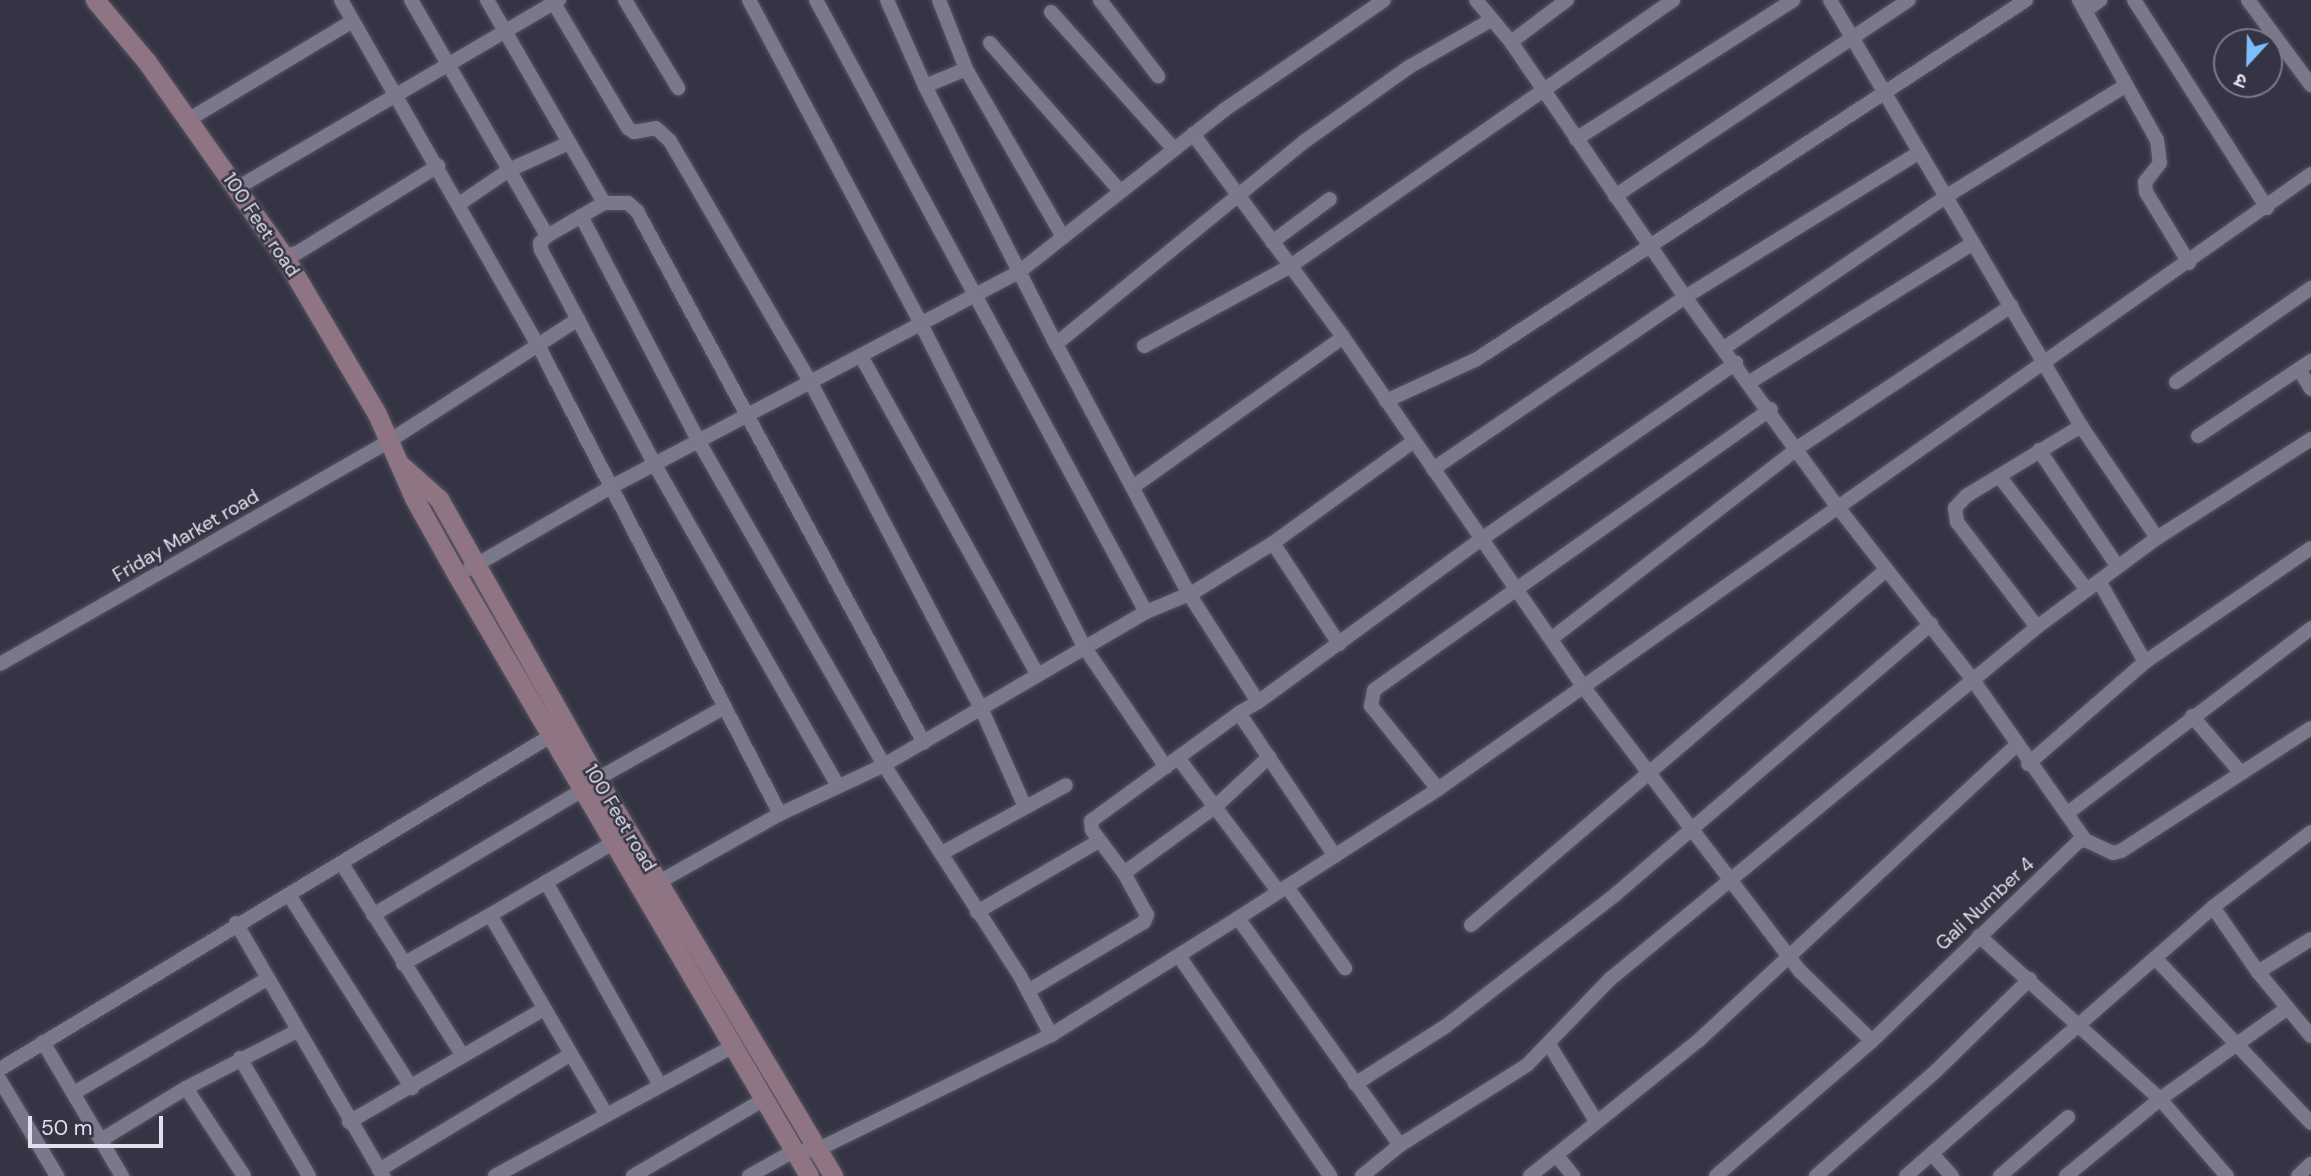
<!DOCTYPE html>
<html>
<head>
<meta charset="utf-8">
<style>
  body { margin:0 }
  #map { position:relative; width:2311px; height:1176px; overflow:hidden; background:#353444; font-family:"DM Sans","Noto Sans Devanagari",sans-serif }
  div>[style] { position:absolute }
  .roads { filter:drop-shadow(0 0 2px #545360) drop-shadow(0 0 2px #545360) }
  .street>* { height:14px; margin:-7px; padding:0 7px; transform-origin:7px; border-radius:7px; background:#7a798b }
  .secondary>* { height:19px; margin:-9.5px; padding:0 9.5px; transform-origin:9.5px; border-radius:9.5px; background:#8f7484 }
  span { translate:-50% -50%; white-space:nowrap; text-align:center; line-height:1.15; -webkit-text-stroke:5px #353444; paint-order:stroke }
  .street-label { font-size:19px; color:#e1e1eb }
  .north { position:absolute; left:2213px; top:28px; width:70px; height:70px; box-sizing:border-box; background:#353444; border:2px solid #7a7987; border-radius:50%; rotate:202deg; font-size:19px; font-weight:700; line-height:28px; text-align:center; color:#e1e1eb }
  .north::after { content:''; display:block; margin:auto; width:24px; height:32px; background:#7cbef9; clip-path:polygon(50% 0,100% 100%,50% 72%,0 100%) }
  .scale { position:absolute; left:28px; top:1116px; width:135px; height:32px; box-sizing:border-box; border:4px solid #e1e1eb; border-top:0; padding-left:9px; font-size:21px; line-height:24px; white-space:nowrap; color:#e1e1eb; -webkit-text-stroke:5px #353444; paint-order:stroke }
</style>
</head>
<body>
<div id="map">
  <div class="roads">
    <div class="street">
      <i style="left:341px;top:0;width:397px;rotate:60.3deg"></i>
      <i style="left:538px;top:345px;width:528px;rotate:62.71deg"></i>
      <i style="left:411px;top:0;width:272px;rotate:60deg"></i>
      <i style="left:487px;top:0;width:234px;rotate:60deg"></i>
      <i style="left:552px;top:0;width:149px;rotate:59.3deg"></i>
      <i style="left:628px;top:128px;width:7px;rotate:34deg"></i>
      <i style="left:634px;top:132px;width:22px;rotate:-10deg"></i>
      <i style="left:656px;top:128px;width:19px;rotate:43deg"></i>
      <i style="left:670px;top:141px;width:280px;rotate:59.8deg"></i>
      <i style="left:811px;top:383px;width:367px;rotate:62.4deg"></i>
      <i style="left:981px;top:708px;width:108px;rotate:66deg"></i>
      <i style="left:625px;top:0;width:103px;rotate:58.9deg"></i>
      <i style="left:749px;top:0;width:367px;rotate:62deg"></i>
      <i style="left:921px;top:324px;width:363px;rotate:63.2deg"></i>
      <i style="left:1085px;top:648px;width:144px;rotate:55.8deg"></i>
      <i style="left:816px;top:0;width:695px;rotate:61.67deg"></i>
      <i style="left:887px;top:0;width:94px;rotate:66.2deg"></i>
      <i style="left:925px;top:86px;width:289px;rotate:63.1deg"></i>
      <i style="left:1056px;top:344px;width:283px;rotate:62deg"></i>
      <i style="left:1189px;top:594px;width:128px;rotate:57.4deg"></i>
      <i style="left:1258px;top:702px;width:22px;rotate:150deg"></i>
      <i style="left:1239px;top:713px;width:172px;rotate:56.1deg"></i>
      <i style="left:939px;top:0;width:74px;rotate:68.6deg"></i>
      <i style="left:966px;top:69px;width:194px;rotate:60deg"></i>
      <i style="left:1100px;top:0;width:96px;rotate:52.7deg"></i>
      <i style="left:1476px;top:0;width:55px;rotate:50.2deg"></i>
      <i style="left:1511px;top:42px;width:309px;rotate:55.7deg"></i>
      <i style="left:1685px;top:297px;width:258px;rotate:54deg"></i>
      <i style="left:1837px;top:506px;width:221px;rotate:52deg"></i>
      <i style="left:1973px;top:680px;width:195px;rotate:55deg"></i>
      <i style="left:1830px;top:0;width:494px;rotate:59.5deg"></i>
      <i style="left:2081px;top:426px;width:135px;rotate:55.8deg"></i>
      <i style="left:2079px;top:0;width:160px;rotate:60.9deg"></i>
      <i style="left:2157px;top:140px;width:23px;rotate:83deg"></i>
      <i style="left:2160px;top:163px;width:24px;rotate:128deg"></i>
      <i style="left:2145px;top:182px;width:10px;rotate:84deg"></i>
      <i style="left:2146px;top:192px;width:83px;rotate:58.8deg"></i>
      <i style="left:2134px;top:0;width:247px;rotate:57.4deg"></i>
      <i style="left:2248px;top:0;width:106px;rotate:53.5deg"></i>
      <i style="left:2085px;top:11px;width:19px;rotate:-36deg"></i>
      <i style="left:1051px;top:12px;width:184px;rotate:48.1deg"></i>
      <i style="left:1511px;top:42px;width:70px;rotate:-36.9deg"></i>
      <i style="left:990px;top:43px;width:197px;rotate:48.7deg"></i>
      <i style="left:925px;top:86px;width:44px;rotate:-22.5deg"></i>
      <i style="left:188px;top:120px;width:192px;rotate:-31deg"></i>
      <i style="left:1193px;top:134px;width:252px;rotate:53.5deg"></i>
      <i style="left:1343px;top:337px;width:422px;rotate:55.5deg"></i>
      <i style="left:1582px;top:685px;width:360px;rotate:52.7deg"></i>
      <i style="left:1800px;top:971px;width:100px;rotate:44.2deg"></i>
      <i style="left:1576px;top:139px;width:258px;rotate:-32.6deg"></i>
      <i style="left:237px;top:188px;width:373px;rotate:-30.3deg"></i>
      <i style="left:1615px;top:196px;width:353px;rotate:-33.7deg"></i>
      <i style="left:459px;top:204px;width:60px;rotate:-34.2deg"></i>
      <i style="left:509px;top:170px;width:66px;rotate:-24.2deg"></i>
      <i style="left:581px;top:216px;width:255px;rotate:62.4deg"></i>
      <i style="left:699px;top:442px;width:372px;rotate:60.2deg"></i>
      <i style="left:884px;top:765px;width:251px;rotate:57.2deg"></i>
      <i style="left:1020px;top:976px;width:67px;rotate:62.3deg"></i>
      <i style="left:1272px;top:242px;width:72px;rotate:-36.6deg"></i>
      <i style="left:284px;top:256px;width:13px;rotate:-13deg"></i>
      <i style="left:297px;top:253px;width:166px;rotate:-31.7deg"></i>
      <i style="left:1056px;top:344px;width:321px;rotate:-39.2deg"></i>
      <i style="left:1305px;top:141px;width:128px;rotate:-35.4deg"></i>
      <i style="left:1409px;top:67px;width:95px;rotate:-29.8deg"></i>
      <i style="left:1144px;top:346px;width:165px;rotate:-28.6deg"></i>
      <i style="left:1289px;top:267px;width:468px;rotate:-34.8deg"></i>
      <i style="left:1724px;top:348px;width:268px;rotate:-34.3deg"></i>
      <i style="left:1945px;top:197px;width:211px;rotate:-31.7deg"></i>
      <i style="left:861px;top:356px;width:363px;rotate:61deg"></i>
      <i style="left:2299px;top:369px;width:23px;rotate:59deg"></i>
      <i style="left:1750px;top:382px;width:263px;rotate:-31.9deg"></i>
      <i style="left:2176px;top:382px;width:165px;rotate:-34.8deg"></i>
      <i style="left:1386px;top:401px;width:100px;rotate:-24.8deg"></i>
      <i style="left:1477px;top:359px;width:656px;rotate:-33.18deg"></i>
      <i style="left:2198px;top:436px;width:136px;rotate:-33.6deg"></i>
      <i style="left:2039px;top:450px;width:141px;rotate:56deg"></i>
      <i style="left:1433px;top:469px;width:305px;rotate:-34.3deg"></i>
      <i style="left:1685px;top:297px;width:274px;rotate:-31.7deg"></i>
      <i style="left:1999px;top:476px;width:144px;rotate:52.3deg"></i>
      <i style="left:1133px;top:487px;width:258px;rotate:-35.5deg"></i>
      <i style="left:1273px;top:543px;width:121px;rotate:56.8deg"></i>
      <i style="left:469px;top:569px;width:166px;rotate:-30deg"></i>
      <i style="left:613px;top:486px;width:459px;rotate:-27.8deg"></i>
      <i style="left:1019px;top:272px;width:261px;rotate:-38.3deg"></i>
      <i style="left:1224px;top:110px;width:194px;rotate:-34.5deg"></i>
      <i style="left:2099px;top:581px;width:93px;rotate:60.4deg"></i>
      <i style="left:2037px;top:627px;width:132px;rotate:-127.3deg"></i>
      <i style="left:1957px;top:522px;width:14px;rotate:-98deg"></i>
      <i style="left:1955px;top:508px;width:16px;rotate:-47deg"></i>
      <i style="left:1966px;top:496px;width:135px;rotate:-31.3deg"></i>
      <i style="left:1551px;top:639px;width:314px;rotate:-37.7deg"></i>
      <i style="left:1799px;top:447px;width:255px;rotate:-33.6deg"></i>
      <i style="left:0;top:664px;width:448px;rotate:-29.8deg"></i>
      <i style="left:389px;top:441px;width:225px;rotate:-32.8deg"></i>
      <i style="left:1258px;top:702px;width:278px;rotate:-36.1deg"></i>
      <i style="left:1483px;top:538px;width:308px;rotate:-34.7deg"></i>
      <i style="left:2192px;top:716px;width:75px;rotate:49.3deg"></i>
      <i style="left:1179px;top:759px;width:166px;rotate:53.1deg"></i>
      <i style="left:2028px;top:764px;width:155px;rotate:-41.1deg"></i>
      <i style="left:2145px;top:662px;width:201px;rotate:-34.5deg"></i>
      <i style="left:597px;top:779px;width:147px;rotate:-29.4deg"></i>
      <i style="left:838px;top:786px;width:369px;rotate:-119.7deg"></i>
      <i style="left:655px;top:465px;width:243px;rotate:-117.9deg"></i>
      <i style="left:541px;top:250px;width:7px;rotate:-98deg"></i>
      <i style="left:540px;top:243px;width:10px;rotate:-45deg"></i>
      <i style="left:547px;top:236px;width:66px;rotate:-30.1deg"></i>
      <i style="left:604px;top:203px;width:24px"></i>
      <i style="left:628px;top:203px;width:12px;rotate:42deg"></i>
      <i style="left:637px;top:211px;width:604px;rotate:61.65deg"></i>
      <i style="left:1438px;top:789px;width:107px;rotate:-128.9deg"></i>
      <i style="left:1371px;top:706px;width:16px;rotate:-79deg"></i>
      <i style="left:1374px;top:690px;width:486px;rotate:-35.3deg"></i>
      <i style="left:2069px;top:812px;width:304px;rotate:-37.2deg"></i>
      <i style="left:942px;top:853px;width:141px;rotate:-28.7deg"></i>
      <i style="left:342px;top:864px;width:227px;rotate:57.8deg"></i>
      <i style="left:1124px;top:873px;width:112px;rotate:-36deg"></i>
      <i style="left:1215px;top:807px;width:74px;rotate:-42.8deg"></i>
      <i style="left:546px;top:882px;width:233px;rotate:60.7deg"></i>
      <i style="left:652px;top:886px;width:147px;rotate:-29.4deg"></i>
      <i style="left:780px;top:814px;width:115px;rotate:-25.2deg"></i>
      <i style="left:884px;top:765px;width:303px;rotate:-30.3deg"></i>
      <i style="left:1146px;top:612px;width:52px;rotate:-22.6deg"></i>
      <i style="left:1194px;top:592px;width:93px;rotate:-31.8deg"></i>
      <i style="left:1273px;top:543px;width:174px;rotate:-35.9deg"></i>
      <i style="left:1287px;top:887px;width:100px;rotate:54.4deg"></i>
      <i style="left:289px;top:895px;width:229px;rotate:57.5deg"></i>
      <i style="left:2213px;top:907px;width:79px;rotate:55.3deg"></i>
      <i style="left:2258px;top:972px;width:83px;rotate:50.4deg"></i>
      <i style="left:977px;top:912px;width:141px;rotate:-30.2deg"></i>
      <i style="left:373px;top:915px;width:242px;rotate:-30.8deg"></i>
      <i style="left:1238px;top:918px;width:279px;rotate:54.5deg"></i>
      <i style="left:236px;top:923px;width:293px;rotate:59.8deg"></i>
      <i style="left:1471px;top:925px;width:546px;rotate:-40.54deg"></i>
      <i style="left:1979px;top:936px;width:244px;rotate:42deg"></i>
      <i style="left:2160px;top:1099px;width:102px;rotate:49deg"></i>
      <i style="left:1179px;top:956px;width:267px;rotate:55.5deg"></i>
      <i style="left:2155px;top:958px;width:227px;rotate:46.6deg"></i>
      <i style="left:403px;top:964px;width:100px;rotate:-29.4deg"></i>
      <i style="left:2258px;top:972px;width:62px;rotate:-31.9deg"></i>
      <i style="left:1028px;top:991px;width:135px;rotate:-30.7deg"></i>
      <i style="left:1144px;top:922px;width:8px;rotate:-67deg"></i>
      <i style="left:1147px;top:915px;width:48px;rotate:-118.7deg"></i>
      <i style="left:1124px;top:873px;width:54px;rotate:-126.7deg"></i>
      <i style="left:1092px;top:830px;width:9px;rotate:-96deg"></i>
      <i style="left:1091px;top:821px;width:183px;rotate:-36.1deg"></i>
      <i style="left:43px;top:1042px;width:156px;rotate:59.5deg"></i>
      <i style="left:1550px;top:1046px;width:88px;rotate:58.5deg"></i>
      <i style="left:240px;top:1058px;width:137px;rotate:59.7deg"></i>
      <i style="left:0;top:1069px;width:653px;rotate:-31.16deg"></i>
      <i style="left:0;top:1080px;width:112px;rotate:59.3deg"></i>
      <i style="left:1355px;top:1084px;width:108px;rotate:-32.5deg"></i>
      <i style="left:1446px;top:1026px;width:215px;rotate:-37.8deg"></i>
      <i style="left:1616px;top:894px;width:415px;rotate:-40.6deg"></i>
      <i style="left:186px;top:1088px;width:105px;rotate:56.6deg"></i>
      <i style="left:74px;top:1093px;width:224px;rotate:-30.6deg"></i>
      <i style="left:606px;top:1114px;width:230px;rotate:-120.2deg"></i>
      <i style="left:490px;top:915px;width:140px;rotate:-30.4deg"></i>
      <i style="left:349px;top:1122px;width:225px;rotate:-30.1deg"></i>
      <i style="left:101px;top:1140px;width:100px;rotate:-31.5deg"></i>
      <i style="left:186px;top:1088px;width:125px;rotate:-27.2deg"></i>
      <i style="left:1932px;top:1154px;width:30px;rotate:48deg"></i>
      <i style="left:1557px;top:1156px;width:26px;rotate:51deg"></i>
      <i style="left:379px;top:1170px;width:224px;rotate:-31.1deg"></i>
      <i style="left:495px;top:1176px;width:270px;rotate:-28.6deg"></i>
      <i style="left:633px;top:1176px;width:151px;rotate:-30.3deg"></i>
      <i style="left:749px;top:1176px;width:51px;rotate:-29.1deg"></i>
      <i style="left:794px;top:1151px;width:23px;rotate:-2deg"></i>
      <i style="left:817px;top:1150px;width:261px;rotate:-26.2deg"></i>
      <i style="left:1051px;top:1035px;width:221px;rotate:-32deg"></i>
      <i style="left:1238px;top:918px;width:238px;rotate:-32.8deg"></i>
      <i style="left:1438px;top:789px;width:1068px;rotate:-35.16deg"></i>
      <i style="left:1362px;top:1176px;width:49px;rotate:-39.2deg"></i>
      <i style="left:1400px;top:1145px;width:150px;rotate:-32.2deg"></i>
      <i style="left:1527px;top:1065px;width:118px;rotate:-46deg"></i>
      <i style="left:1609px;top:980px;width:555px;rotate:-39.51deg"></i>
      <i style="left:2037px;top:627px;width:149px;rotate:-36.6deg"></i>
      <i style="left:2157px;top:538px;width:183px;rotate:-32.7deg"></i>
      <i style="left:1530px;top:1176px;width:217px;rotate:-38.8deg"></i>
      <i style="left:1699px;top:1040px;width:432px;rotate:-42.9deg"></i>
      <i style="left:1716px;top:1176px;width:206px;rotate:-40.9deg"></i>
      <i style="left:1872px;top:1041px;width:286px;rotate:-44deg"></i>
      <i style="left:2078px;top:842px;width:7px;rotate:-16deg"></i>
      <i style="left:2085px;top:840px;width:31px;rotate:25deg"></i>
      <i style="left:2113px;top:853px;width:8px;rotate:-14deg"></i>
      <i style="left:2121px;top:851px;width:226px;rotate:-32.9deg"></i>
      <i style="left:1816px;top:1176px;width:161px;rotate:-41.2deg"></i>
      <i style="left:1937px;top:1070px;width:130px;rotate:-44.4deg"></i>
      <i style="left:1906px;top:1176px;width:408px;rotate:-41.2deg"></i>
      <i style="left:2213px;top:907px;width:123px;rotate:-37.4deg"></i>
      <i style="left:2000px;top:1176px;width:90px;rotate:-40.9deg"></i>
      <i style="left:2066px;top:1176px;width:122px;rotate:-39.3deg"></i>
      <i style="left:2160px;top:1099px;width:155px;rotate:-35.5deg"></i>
      <i style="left:2298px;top:1176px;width:18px;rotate:-43deg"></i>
    </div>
    <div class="secondary">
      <i style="left:95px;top:0;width:81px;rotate:50deg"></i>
      <i style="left:147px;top:62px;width:237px;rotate:54.8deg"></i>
      <i style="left:284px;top:256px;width:183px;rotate:59.5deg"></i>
      <i style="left:377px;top:414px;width:92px;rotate:66.2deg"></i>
      <i style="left:414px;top:498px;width:88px;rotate:60.8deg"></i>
      <i style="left:457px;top:575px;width:696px;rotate:59.64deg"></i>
      <i style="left:402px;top:466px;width:50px;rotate:41.7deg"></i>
      <i style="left:439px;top:499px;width:312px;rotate:60.6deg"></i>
      <i style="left:592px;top:771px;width:471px;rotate:59.2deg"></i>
    </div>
  </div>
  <div class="street-label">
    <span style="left:261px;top:225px;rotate:56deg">100 Feet road</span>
    <span style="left:186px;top:536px;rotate:-30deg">Friday Market road</span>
    <span style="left:620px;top:818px;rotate:59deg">100 Feet road</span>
    <span style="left:1985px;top:904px;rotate:-43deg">Gali Number 4</span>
  </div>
  <div class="north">उ</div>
  <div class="scale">50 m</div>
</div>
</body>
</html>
